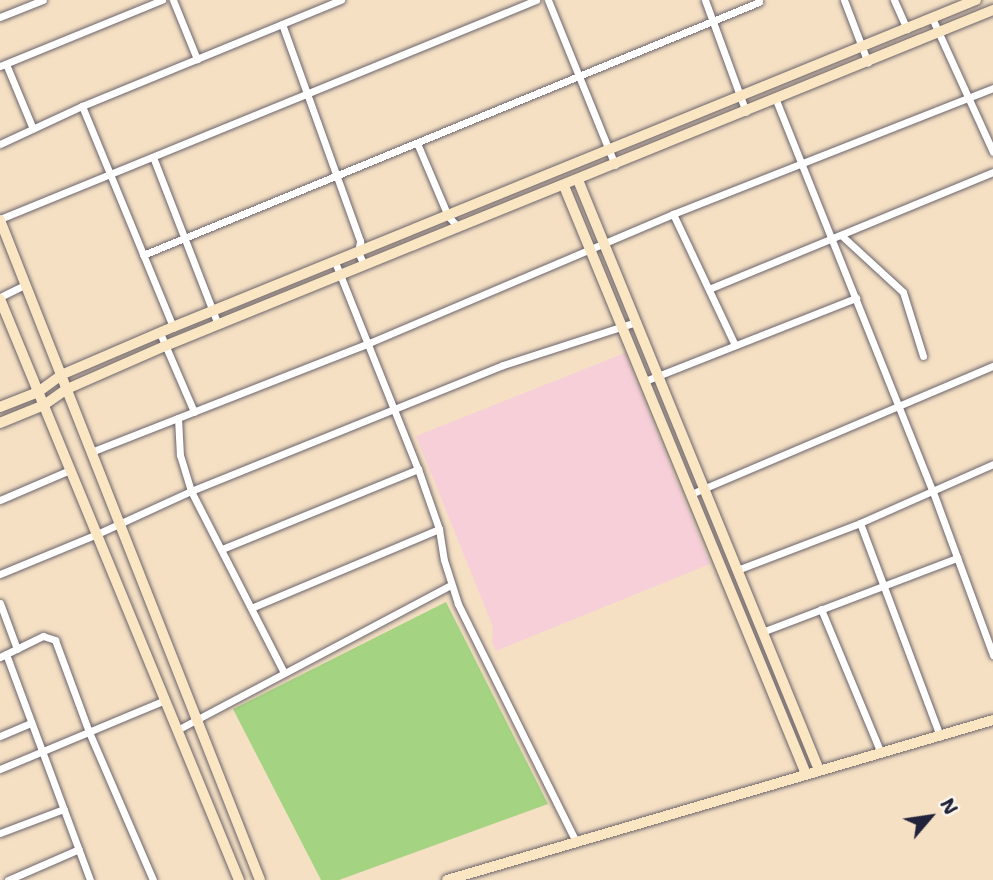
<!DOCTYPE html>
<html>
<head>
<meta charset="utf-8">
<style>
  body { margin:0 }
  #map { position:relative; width:993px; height:880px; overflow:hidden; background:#f5e0c4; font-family:"Shantell Sans",sans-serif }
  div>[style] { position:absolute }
  .built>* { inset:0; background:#f6cfd8 }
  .green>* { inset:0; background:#a4d382 }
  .roads { filter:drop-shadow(0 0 2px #6c646b) drop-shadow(0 0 2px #6c646b) }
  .street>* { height:7px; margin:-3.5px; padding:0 3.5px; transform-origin:3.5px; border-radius:3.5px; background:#fff }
  .secondary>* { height:10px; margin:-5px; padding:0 5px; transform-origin:5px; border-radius:5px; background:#fbe6c4 }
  span { translate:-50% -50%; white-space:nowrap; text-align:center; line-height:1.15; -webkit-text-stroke:5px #fbf7ec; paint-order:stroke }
  .north { position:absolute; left:895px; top:782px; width:70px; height:70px; -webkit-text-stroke:5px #fbf7ec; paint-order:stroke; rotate:61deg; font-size:19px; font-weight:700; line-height:28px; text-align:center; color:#22223b }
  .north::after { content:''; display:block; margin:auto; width:24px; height:32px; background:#22223b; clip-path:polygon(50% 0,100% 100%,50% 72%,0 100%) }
</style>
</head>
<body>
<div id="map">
  <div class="built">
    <i style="clip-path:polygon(625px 353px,710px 564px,496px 651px,492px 643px,493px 627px,416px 436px)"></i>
  </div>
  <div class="green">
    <i style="clip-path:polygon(446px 602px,548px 804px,339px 880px,321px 880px,233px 709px)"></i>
  </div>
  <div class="roads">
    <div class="street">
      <i style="left:173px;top:0;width:64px;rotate:67.9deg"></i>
      <i style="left:548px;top:0;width:178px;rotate:67.9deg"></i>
      <i style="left:705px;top:0;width:119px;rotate:69.9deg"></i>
      <i style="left:844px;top:0;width:67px;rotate:69.1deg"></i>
      <i style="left:894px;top:0;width:32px;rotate:66deg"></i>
      <i style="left:0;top:17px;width:46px;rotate:-21.6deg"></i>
      <i style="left:932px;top:18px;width:147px;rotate:65.5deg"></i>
      <i style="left:282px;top:24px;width:231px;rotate:70.2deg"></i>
      <i style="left:360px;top:241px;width:11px;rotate:100deg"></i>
      <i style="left:358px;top:252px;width:14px;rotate:65deg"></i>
      <i style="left:6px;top:64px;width:70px;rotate:67.4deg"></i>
      <i style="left:0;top:66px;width:175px;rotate:-22.2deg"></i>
      <i style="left:776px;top:100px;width:422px;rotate:68.2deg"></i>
      <i style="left:933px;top:492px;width:174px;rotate:69.8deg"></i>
      <i style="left:82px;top:106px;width:239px;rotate:67.6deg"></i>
      <i style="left:417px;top:143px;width:79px;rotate:67deg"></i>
      <i style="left:448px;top:216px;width:15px;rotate:48deg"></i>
      <i style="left:0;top:144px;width:90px;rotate:-24.9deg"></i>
      <i style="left:82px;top:106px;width:280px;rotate:-22.3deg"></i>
      <i style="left:153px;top:157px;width:180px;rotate:68.8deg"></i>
      <i style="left:673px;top:214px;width:145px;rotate:64.7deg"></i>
      <i style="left:0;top:219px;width:579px;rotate:-22.22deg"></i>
      <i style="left:841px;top:235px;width:84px;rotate:42.6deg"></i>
      <i style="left:903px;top:292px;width:67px;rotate:72.6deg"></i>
      <i style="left:143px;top:255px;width:666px;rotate:-22.33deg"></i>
      <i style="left:335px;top:262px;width:223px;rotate:68.2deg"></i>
      <i style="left:418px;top:469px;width:64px;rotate:70.7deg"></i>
      <i style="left:439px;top:529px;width:31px;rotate:81deg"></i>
      <i style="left:444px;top:560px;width:46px;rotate:72.3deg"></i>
      <i style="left:458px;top:604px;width:266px;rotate:63.6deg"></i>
      <i style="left:709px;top:289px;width:307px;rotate:-22.4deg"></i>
      <i style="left:0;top:297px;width:28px;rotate:-26deg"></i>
      <i style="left:160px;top:333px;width:86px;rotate:66.7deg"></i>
      <i style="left:645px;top:381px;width:227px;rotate:-21.5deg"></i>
      <i style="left:178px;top:418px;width:37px;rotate:87deg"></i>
      <i style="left:180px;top:455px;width:38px;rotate:73deg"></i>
      <i style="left:191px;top:491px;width:204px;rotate:62.9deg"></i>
      <i style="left:91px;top:452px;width:299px;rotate:-21.4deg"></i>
      <i style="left:369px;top:343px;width:330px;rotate:-23deg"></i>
      <i style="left:673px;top:214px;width:344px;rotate:-21.5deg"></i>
      <i style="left:691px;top:494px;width:328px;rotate:-23deg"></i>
      <i style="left:0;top:500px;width:76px;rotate:-23.2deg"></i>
      <i style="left:860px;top:523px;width:228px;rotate:69.4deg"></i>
      <i style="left:222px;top:549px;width:212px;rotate:-22.2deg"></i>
      <i style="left:737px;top:570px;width:132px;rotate:-20.9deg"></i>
      <i style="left:860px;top:523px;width:145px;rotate:-23.9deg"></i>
      <i style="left:0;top:574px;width:105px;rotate:-22.4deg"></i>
      <i style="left:97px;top:534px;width:103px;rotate:-24.6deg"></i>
      <i style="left:191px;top:491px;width:336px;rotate:-22deg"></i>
      <i style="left:503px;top:365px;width:140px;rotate:-17.9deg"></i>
      <i style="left:0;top:603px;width:49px;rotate:69.7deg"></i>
      <i style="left:251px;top:608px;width:204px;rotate:-22.8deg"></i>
      <i style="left:821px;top:609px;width:154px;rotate:67.4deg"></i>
      <i style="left:762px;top:632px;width:209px;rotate:-20.8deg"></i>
      <i style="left:6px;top:654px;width:241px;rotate:69.6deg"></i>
      <i style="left:0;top:657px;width:48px;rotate:-26deg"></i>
      <i style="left:43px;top:636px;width:13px;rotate:18deg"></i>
      <i style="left:55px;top:640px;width:98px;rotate:69.7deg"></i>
      <i style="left:89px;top:732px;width:161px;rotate:66.6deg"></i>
      <i style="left:177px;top:730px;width:310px;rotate:-27.9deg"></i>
      <i style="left:0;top:736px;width:34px;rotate:-23deg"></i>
      <i style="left:0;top:769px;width:179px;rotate:-22.7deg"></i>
      <i style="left:0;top:833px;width:68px;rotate:-20.6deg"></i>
      <i style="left:8px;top:880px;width:77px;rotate:-23.6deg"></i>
    </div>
    <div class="secondary">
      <i style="left:578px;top:180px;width:637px;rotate:67.78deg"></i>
      <i style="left:564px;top:186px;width:636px;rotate:67.63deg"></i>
      <i style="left:0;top:220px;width:709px;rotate:68.5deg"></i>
      <i style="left:0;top:299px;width:628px;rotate:67.64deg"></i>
      <i style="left:0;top:407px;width:41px;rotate:-21.5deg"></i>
      <i style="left:38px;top:392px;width:29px;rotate:-36deg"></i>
      <i style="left:61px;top:375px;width:122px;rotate:-23.2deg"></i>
      <i style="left:173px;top:327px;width:867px;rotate:-22.16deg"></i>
      <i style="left:0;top:423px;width:48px;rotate:-22.2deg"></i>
      <i style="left:44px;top:405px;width:28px;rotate:-35deg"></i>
      <i style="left:67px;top:389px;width:107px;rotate:-23.7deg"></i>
      <i style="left:165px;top:346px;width:894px;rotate:-22.09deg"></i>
      <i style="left:447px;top:880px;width:569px;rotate:-16.33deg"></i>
    </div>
  </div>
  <div class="north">N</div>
</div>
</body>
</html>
